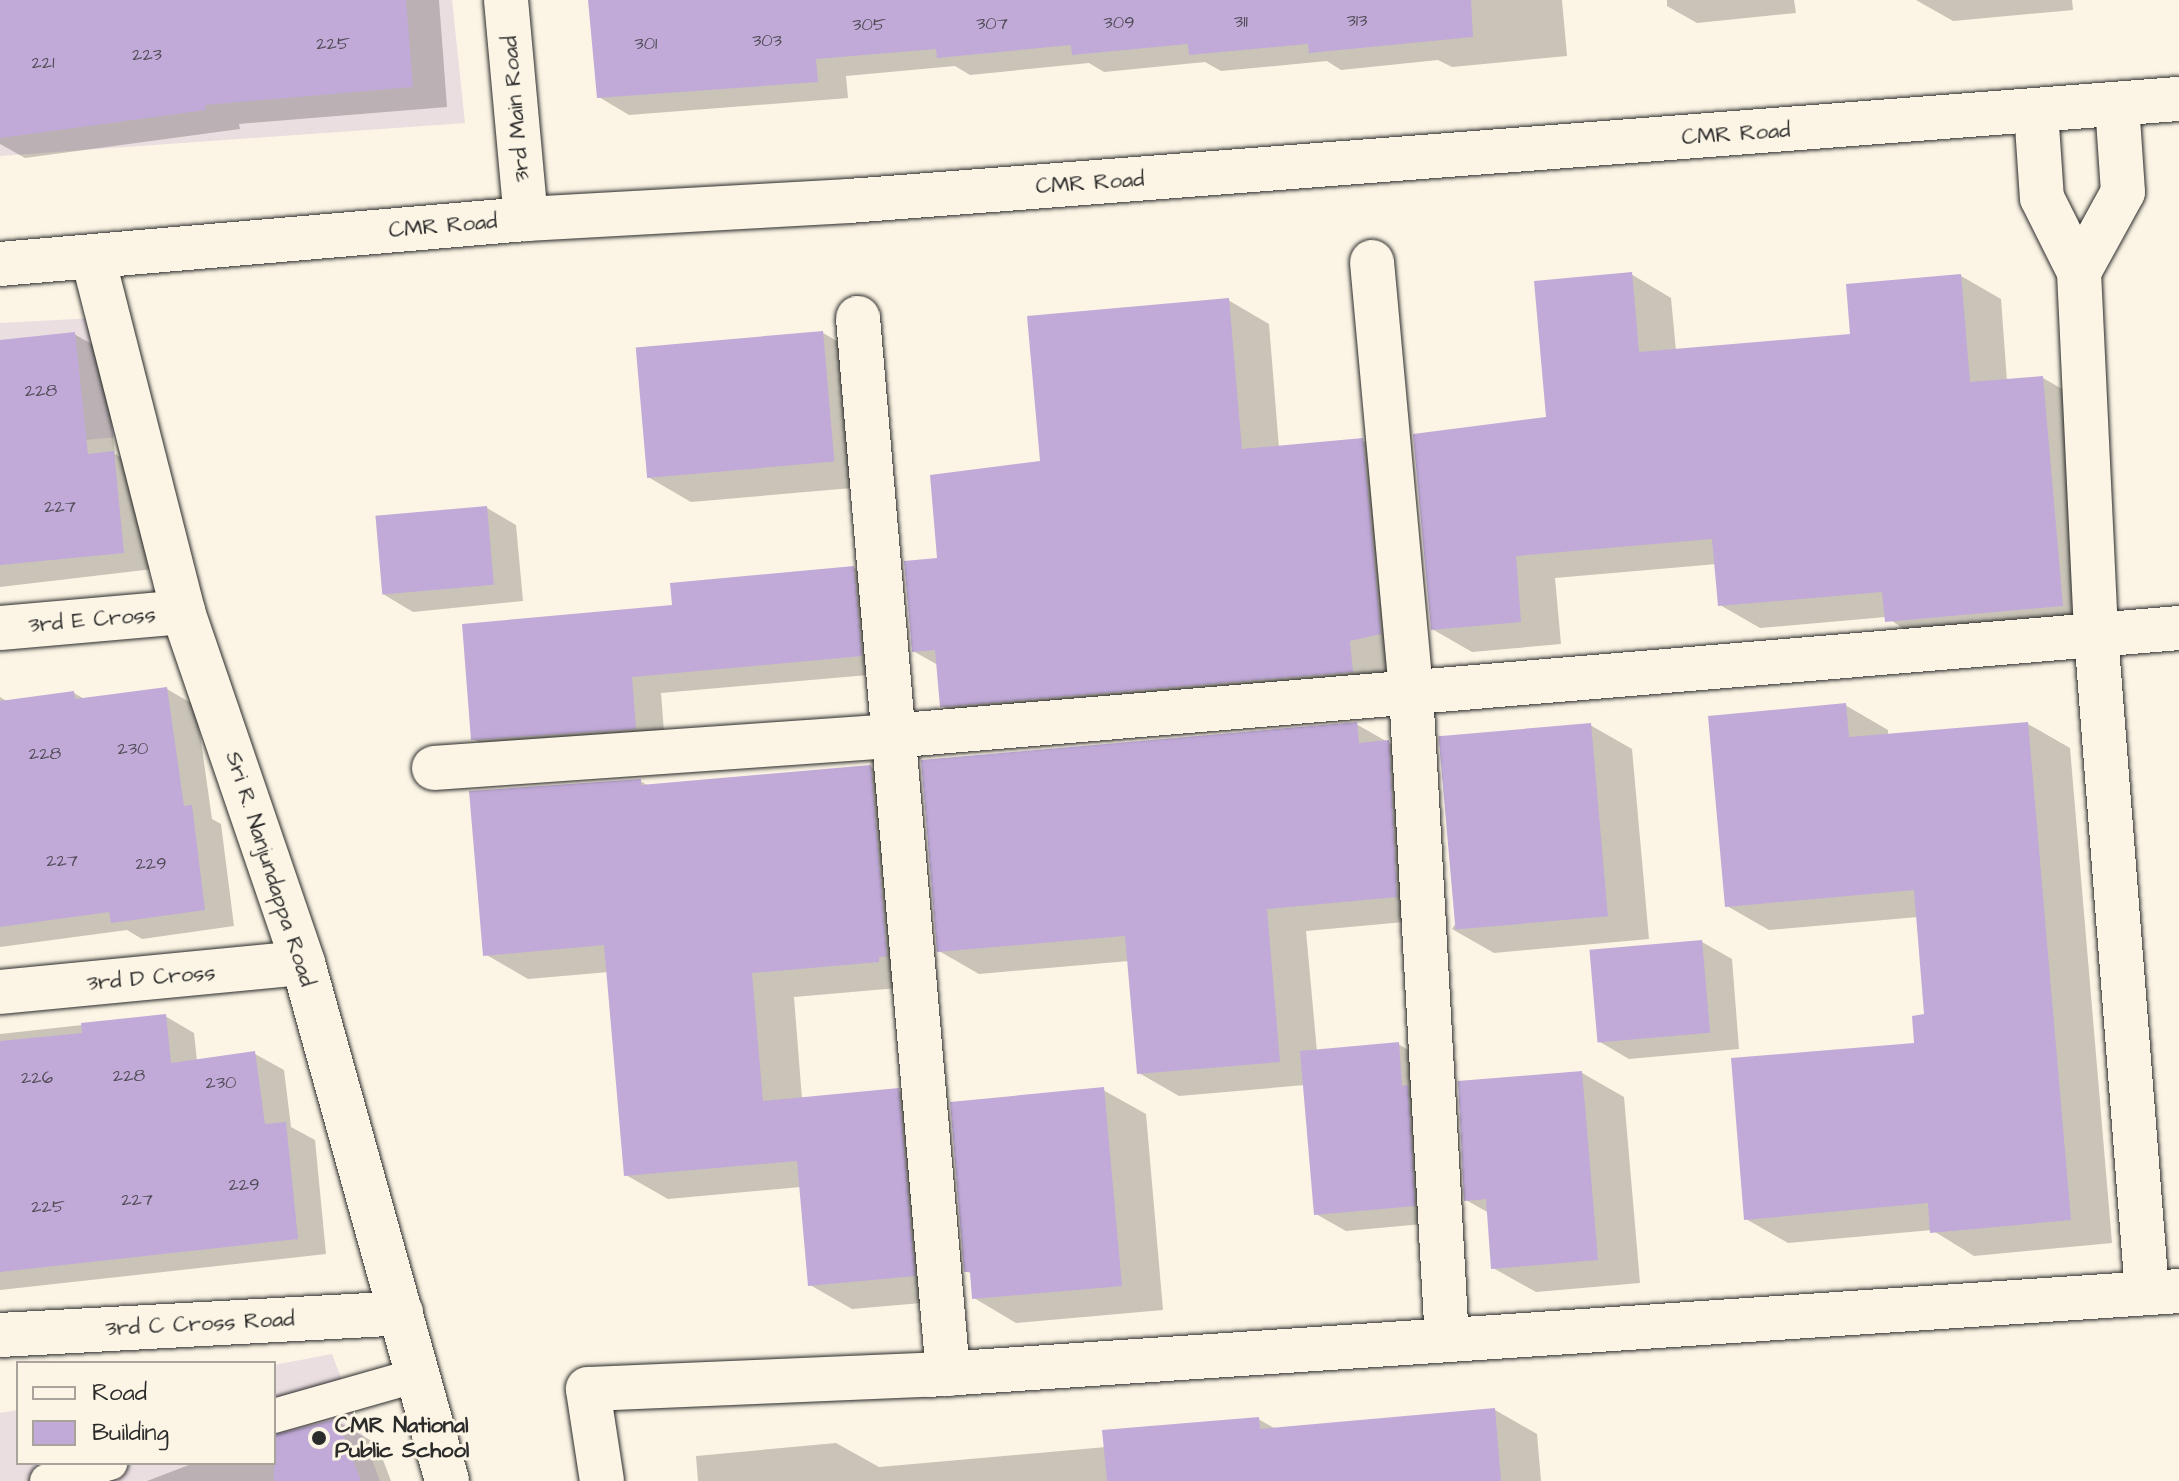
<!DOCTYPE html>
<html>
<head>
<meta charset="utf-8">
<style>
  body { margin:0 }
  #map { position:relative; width:2179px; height:1481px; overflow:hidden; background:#fcf5e5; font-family:"Architects Daughter",sans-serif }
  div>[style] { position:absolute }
  .built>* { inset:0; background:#eadee1 }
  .shadow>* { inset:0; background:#0003 }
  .building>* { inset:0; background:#c1aad8; transform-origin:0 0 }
  .roads { filter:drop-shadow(0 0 2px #2b2b2b) drop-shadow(0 0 2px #2b2b2b) }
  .lane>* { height:34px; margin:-17px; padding:0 17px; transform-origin:17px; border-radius:17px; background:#fcf5e5 }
  .street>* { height:44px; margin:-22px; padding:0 22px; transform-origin:22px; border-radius:22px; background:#fcf5e5 }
  .secondary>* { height:44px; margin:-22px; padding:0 22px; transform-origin:22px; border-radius:22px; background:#fcf5e5 }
  .dots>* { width:22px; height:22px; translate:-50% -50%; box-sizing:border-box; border:4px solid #fcf5e5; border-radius:50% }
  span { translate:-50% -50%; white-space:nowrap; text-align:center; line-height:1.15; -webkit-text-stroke:6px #fcf5e5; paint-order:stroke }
  .number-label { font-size:18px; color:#504b56 }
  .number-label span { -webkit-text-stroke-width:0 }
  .street-label { font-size:22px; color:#2b2b2b }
  .poi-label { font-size:22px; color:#2b2b2b; font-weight:700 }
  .left { translate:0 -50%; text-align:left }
  .legend { position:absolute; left:16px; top:1361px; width:260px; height:104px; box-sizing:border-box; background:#fcf5e5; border:2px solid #a8a49b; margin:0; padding:10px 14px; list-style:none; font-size:24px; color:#2b2b2b }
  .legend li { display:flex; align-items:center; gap:16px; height:40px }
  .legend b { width:40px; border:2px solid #a8a49b }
</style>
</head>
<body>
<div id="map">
  <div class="built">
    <i style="clip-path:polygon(0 0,452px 0,465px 123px,0 156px)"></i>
    <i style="clip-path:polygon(94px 318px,120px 437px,0 447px,0 323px)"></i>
    <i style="clip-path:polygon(332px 1354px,380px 1481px,0 1481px,0 1413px,18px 1410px,18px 1463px,274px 1463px,274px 1365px)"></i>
  </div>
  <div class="shadow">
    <i style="clip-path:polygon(0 0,439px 0,447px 107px,239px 124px,240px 129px,25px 158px,0 144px)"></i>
    <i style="clip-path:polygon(590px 0,1562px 0,1567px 56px,1452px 67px,1438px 60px,1341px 70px,1327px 61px,1221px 71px,1205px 62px,1104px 72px,1089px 63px,970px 75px,955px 66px,846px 76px,848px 98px,629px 115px,599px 97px)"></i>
    <i style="clip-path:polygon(1667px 0,1794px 0,1796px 13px,1697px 23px,1667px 6px)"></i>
    <i style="clip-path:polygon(1916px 0,2072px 0,2073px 10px,1953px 21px)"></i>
    <i style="clip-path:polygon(1631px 274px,1671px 298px,1676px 351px,1852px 336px,1961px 276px,2001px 299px,2007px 381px,2043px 378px,2083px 401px,2102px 628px,1927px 644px,1886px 617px,1760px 628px,1720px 605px,1717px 564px,1555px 578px,1561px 644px,1472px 652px,1432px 629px)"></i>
    <i style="clip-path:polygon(1228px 300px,1269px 324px,1279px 448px,1362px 440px,1403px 464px,1392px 695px,982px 729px,942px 706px,938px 665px,913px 651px,939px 560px)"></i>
    <i style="clip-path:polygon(823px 333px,865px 357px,875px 486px,691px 502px,648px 477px)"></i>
    <i style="clip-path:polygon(74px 334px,104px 351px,115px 454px,143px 470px,153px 569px,0 587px,0 341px)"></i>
    <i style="clip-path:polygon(487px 508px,516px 525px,523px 601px,413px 612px,383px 594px)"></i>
    <i style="clip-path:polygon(854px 568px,883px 585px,891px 673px,661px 693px,665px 745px,503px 756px,473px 739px,674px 607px)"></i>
    <i style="clip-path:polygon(167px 689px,196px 706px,212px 819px,221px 824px,234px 926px,142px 939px,127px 930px,0 947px,0 697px,8px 702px,74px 693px,86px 700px)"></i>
    <i style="clip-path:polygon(1845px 705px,1888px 730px,1888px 736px,2028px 724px,2070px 748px,2112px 1243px,1974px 1256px,1932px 1230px,1788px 1243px,1746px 1219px,1916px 1045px,1927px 1016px,1918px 917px,1769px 930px,1727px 906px)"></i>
    <i style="clip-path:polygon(1356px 724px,1428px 765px,1437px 919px,1306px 931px,1317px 1052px,1398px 1044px,1428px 1061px,1444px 1222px,1346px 1231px,1316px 1214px,1305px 1085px,1179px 1096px,1139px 1073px,1129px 961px,979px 974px,939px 951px)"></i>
    <i style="clip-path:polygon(1590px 725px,1632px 749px,1649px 939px,1494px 953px,1452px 929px)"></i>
    <i style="clip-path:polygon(871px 767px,913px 791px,921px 986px,794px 997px,802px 1099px,898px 1090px,940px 1115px,956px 1300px,852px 1309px,810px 1285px,801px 1187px,668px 1199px,626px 1175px,609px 972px,528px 979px,485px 954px,640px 781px,649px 786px)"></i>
    <i style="clip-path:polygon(1702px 942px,1732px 959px,1739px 1049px,1629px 1059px,1600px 1042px)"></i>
    <i style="clip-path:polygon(165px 1016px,194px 1033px,197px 1061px,255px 1054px,284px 1070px,291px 1127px,315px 1140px,326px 1254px,0 1290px,0 1034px)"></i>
    <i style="clip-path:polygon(1582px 1073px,1624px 1097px,1640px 1283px,1536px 1292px,1493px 1268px,1489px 1213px,1466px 1200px)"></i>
    <i style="clip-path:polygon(1103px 1090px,1146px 1114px,1163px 1310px,1016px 1323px,974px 1298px,972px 1274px,966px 1271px)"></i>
    <i style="clip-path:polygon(1495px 1410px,1537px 1434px,1541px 1481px,698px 1481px,696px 1456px,836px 1443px,879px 1467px,1106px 1447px,1258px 1419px,1276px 1429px)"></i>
    <i style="clip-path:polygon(337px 1421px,377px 1444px,391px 1481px,147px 1481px,194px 1463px,274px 1463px,274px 1437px)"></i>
  </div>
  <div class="building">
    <i style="clip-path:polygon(0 0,406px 0,413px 87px,205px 105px,206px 110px,0 138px)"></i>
    <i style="clip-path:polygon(588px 0,1471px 0,1473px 37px,1309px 53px,1308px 44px,1189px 55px,1188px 44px,1072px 55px,1071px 45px,937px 58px,936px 49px,816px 59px,818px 82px,597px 98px)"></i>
    <i style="clip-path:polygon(1632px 272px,1639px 352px,1850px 334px,1846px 284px,1961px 274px,1970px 382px,2043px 376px,2063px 606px,1885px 622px,1882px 592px,1718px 606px,1712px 539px,1516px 556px,1521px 622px,1431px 630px,1413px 434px,1546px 417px,1534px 281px)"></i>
    <i style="clip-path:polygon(1229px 298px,1242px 449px,1363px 438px,1381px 634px,1350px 641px,1353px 672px,940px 707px,935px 650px,912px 652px,904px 561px,937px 558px,930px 475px,1040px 461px,1027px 316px)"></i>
    <i style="left:823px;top:331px;width:131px;height:188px;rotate:85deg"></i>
    <i style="clip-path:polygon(75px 332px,88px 454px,114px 451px,124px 553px,0 565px,0 340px)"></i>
    <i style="left:487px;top:506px;width:79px;height:112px;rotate:85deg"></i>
    <i style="clip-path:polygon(854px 566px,862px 656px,632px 677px,636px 729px,471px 740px,462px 624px,672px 605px,670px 583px)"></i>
    <i style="clip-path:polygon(167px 687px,184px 806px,192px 805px,205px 910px,111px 923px,109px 912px,0 927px,0 701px,74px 691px,75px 699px)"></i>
    <i style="clip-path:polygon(1846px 703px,1849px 737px,2028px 722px,2071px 1220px,1930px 1233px,1928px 1203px,1744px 1220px,1731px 1058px,1914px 1043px,1912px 1016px,1924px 1014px,1914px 890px,1725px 907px,1708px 716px)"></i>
    <i style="clip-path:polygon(1357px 722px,1359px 743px,1389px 740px,1397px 897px,1267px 909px,1280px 1062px,1137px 1074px,1125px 936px,937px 952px,921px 760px)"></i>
    <i style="left:1591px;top:723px;width:194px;height:153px;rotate:85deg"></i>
    <i style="clip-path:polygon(871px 765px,887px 956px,879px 957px,879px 962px,752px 973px,763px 1101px,899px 1088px,915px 1276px,808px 1286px,797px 1161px,624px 1176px,604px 945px,483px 956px,469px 791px,641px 779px,641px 785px)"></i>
    <i style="left:1702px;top:940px;width:93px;height:113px;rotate:85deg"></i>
    <i style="clip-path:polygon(166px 1014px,171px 1063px,255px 1051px,265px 1124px,286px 1122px,298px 1239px,0 1272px,0 1041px,82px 1033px,81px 1023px)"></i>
    <i style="clip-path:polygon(1399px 1042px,1402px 1086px,1408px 1085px,1415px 1206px,1314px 1215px,1300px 1051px)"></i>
    <i style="clip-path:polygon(1582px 1071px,1598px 1260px,1491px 1269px,1486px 1199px,1464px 1201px,1458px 1081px)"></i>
    <i style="clip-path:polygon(1104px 1087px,1122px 1286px,972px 1299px,970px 1272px,964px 1272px,950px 1102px)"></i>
    <i style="clip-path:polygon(1495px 1408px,1501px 1481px,1107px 1481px,1102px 1430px,1259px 1417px,1260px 1429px)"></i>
    <i style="clip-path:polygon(337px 1419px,361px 1481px,274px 1481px,274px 1435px)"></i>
  </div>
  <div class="roads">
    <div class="lane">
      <i style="left:274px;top:1416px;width:150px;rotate:-15.9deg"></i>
      <i style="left:47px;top:1481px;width:66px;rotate:-15.9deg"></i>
    </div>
    <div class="street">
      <i style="left:506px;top:0;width:220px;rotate:84.8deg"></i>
      <i style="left:2036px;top:111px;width:87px;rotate:86.1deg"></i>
      <i style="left:2042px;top:198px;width:83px;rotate:63.4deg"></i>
      <i style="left:2079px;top:272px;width:91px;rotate:-61.2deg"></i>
      <i style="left:2123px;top:192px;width:87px;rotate:-93.9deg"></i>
      <i style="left:93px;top:258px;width:365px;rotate:75.7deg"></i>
      <i style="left:183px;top:612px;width:371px;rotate:71.1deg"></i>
      <i style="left:303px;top:963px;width:538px;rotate:74.46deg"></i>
      <i style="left:1372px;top:262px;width:431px;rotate:84.8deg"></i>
      <i style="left:1411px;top:691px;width:650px;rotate:86.83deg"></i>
      <i style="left:2079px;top:272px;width:362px;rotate:87.3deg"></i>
      <i style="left:2096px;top:634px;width:661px;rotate:85.57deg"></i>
      <i style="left:858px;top:318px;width:1060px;rotate:85.13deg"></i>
      <i style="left:0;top:628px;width:184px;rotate:-5deg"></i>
      <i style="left:434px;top:768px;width:457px;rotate:-4deg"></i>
      <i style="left:890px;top:736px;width:1294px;rotate:-4.79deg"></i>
      <i style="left:0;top:992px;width:304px;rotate:-5.5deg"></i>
      <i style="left:0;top:1335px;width:402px;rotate:-3.1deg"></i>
      <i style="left:602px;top:1481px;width:93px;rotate:-98.7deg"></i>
      <i style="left:588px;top:1389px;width:340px;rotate:-2.4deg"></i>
      <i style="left:928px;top:1375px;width:1254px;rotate:-3.84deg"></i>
    </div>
    <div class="secondary">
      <i style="left:0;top:264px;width:528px;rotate:-4.89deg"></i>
      <i style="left:526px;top:219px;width:324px;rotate:-3.2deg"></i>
      <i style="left:849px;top:201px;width:1334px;rotate:-4.39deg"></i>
    </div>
  </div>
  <div class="dots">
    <i style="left:319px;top:1438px;background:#2b2b2b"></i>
  </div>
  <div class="number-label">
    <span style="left:1357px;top:21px">313</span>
    <span style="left:1241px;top:22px">311</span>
    <span style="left:1119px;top:23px">309</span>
    <span style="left:992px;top:24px">307</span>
    <span style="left:869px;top:25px">305</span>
    <span style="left:767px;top:41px">303</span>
    <span style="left:333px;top:44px">225</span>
    <span style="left:646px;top:44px">301</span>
    <span style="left:147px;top:55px">223</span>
    <span style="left:43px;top:63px">221</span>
    <span style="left:41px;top:391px">228</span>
    <span style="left:60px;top:507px">227</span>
    <span style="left:133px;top:749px">230</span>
    <span style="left:45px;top:754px">228</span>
    <span style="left:62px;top:861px">227</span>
    <span style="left:151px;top:864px">229</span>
    <span style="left:129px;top:1076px">228</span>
    <span style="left:37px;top:1078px">226</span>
    <span style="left:221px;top:1083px">230</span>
    <span style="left:244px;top:1185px">229</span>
    <span style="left:137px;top:1200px">227</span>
    <span style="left:48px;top:1207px">225</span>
  </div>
  <div class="street-label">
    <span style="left:516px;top:109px;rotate:-95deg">3rd Main Road</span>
    <span style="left:1736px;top:134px;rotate:-4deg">CMR Road</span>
    <span style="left:1090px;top:183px;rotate:-4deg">CMR Road</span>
    <span style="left:443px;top:226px;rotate:-5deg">CMR Road</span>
    <span style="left:92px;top:620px;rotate:-5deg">3rd E Cross</span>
    <span style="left:270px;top:869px;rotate:72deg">Sri R. Nanjundappa Road</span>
    <span style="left:151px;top:978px;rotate:-5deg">3rd D Cross</span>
    <span style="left:200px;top:1324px;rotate:-3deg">3rd C Cross Road</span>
  </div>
  <div class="poi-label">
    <span class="left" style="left:335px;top:1438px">CMR National<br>Public School</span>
  </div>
  <ul class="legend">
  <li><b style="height:10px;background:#fcf5e5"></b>Road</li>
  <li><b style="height:22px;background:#c1aad8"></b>Building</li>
  </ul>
</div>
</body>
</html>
